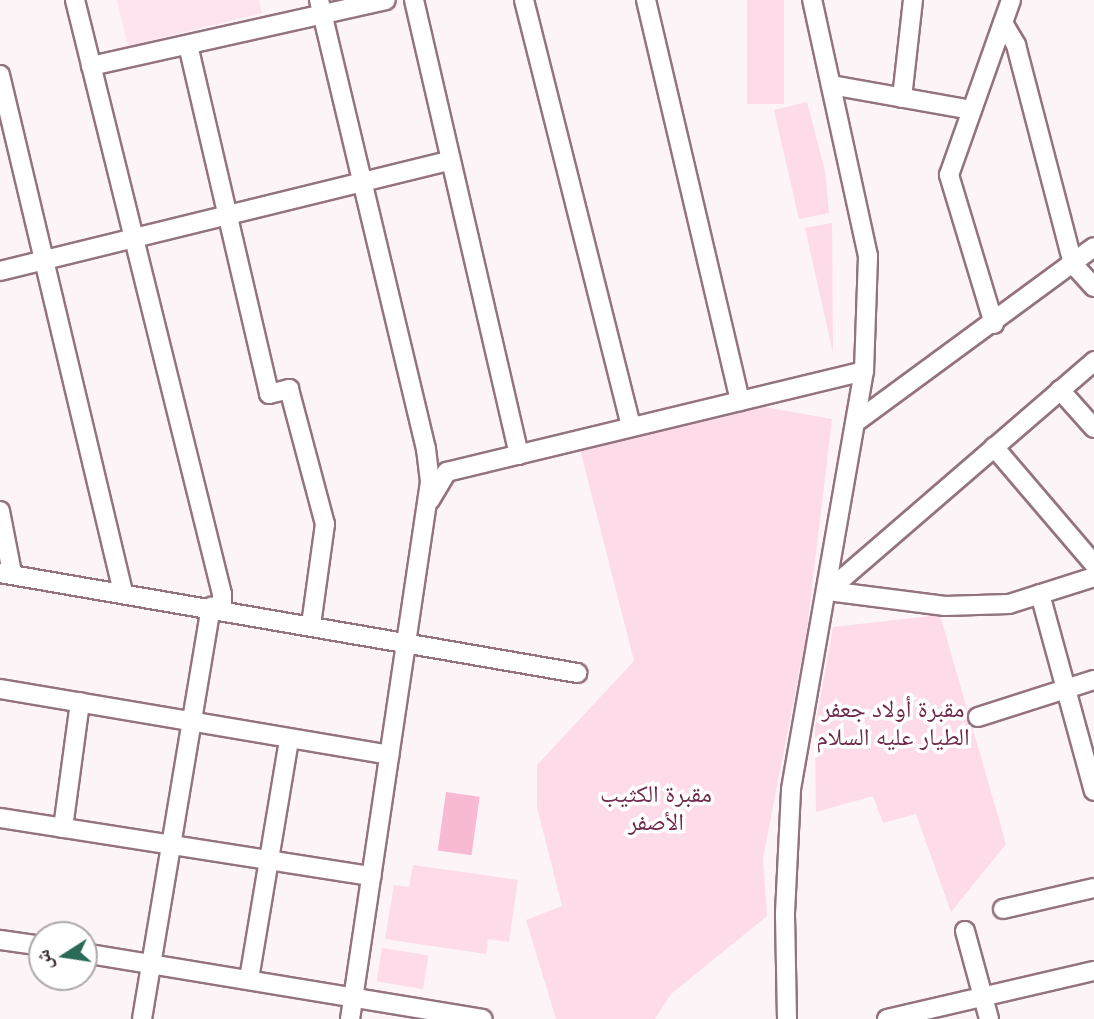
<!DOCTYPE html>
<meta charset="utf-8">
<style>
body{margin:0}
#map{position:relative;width:1094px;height:1019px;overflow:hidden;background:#fcf4f7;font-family:Poppins,"Noto Naskh Arabic",sans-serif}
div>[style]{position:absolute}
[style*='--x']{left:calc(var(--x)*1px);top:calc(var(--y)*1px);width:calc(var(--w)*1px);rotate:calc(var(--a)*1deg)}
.built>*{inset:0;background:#ffe3ee}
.green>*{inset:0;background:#fedbe9;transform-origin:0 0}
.water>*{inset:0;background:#f8b9d3;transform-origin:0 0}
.roads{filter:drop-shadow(2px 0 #947381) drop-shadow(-2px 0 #947381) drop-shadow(0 2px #947381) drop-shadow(0 -2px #947381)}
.street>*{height:18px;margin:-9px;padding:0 9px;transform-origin:9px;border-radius:9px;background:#fff}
span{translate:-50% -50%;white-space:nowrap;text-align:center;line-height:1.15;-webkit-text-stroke:7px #fff;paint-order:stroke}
.park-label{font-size:24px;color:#6e274a}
.north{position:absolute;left:28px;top:921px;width:70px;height:70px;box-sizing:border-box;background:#fff;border:2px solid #aea8ab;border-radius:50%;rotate:258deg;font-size:19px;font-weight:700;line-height:28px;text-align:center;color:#34262c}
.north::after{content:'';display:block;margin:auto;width:24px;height:32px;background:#296a58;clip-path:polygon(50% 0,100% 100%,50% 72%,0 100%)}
</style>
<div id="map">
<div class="built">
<i style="clip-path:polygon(117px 0,259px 0,262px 13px,128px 46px)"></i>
</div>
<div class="green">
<i style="left:747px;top:0;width:37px;height:104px"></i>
<i style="clip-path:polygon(807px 102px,825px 171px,829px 213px,799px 219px,774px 110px)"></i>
<i style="clip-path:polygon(832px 223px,833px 353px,805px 228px)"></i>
<i style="clip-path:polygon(764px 407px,832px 419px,806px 637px,763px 858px,767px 916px,671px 994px,655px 1019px,556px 1019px,526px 920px,562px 906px,537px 807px,537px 765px,634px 661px,580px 449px)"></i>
<i style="clip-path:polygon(940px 615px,1006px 844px,951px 912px,916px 814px,883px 823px,873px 796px,816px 812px,815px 728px,833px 627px)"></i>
<i style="clip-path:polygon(413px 865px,518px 880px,509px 942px,488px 939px,486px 954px,385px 939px,394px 885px,409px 887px)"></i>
<i style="left:382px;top:948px;width:47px;height:34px;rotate:9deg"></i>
</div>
<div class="water">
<i style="left:446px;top:792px;width:34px;height:59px;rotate:8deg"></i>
</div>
<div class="roads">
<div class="street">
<i style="--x:75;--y:0;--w:612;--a:76.1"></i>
<i style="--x:222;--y:594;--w:16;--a:90"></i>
<i style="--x:319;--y:0;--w:462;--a:76.6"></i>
<i style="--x:426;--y:449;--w:33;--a:83"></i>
<i style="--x:430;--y:482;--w:543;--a:98.47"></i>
<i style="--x:414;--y:0;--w:467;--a:77"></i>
<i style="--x:524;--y:0;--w:440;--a:75.9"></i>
<i style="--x:646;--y:0;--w:412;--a:76.8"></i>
<i style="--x:1003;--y:23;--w:26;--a:59"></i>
<i style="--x:1016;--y:45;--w:226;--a:75.4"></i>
<i style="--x:1073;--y:264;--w:31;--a:48"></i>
<i style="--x:188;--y:45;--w:358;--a:76.9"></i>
<i style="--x:269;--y:394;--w:21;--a:-14"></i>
<i style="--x:289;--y:389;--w:140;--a:75.1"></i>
<i style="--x:325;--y:524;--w:102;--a:97.9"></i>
<i style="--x:91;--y:66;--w:302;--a:-12.6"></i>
<i style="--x:0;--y:75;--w:531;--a:76.62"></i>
<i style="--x:831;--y:85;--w:143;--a:10.1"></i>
<i style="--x:902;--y:98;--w:99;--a:-83.6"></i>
<i style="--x:0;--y:271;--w:464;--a:-13.8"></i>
<i style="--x:994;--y:324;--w:156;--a:-106.8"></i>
<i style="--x:949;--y:175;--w:186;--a:-70.5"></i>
<i style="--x:1060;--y:390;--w:51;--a:48.2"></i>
<i style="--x:856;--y:422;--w:295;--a:-36.3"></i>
<i style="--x:994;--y:447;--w:154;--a:49.5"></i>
<i style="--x:430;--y:500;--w:33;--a:-59"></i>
<i style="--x:447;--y:472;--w:429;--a:-13.6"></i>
<i style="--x:0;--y:511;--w:63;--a:79"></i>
<i style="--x:0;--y:573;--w:586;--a:9.83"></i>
<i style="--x:828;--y:591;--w:352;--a:-40.8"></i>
<i style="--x:828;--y:591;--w:118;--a:7.3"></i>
<i style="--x:945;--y:606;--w:64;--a:-1.8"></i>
<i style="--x:1009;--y:604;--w:89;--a:-17.6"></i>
<i style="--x:1040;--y:594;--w:204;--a:74.7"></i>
<i style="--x:0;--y:689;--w:395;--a:9.6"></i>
<i style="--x:978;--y:717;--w:122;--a:-17.7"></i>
<i style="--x:0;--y:818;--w:376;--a:8.9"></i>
<i style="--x:63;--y:828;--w:127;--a:-82.3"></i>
<i style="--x:1003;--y:909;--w:93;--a:-13"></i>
<i style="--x:965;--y:931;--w:91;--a:74.7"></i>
<i style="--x:0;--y:940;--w:42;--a:8.1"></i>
<i style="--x:84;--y:953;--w:404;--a:9.4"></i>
<i style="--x:249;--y:979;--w:243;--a:-80.5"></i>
<i style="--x:142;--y:1019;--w:418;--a:-80.5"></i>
<i style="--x:787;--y:1019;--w:106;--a:-91.1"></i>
<i style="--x:785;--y:913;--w:124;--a:-87.2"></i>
<i style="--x:791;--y:789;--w:424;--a:-80.1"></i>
<i style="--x:864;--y:371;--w:115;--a:-88"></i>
<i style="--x:868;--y:256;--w:262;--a:-102.3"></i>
<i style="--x:887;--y:1019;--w:212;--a:-13.1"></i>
</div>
</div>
<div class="park-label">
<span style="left:893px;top:723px">مقبرة أولاد جعفر<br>الطيار عليه السلام</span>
<span style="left:656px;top:808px">مقبرة الكثيب<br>الأصفر</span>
</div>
<div class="north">ش</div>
</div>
